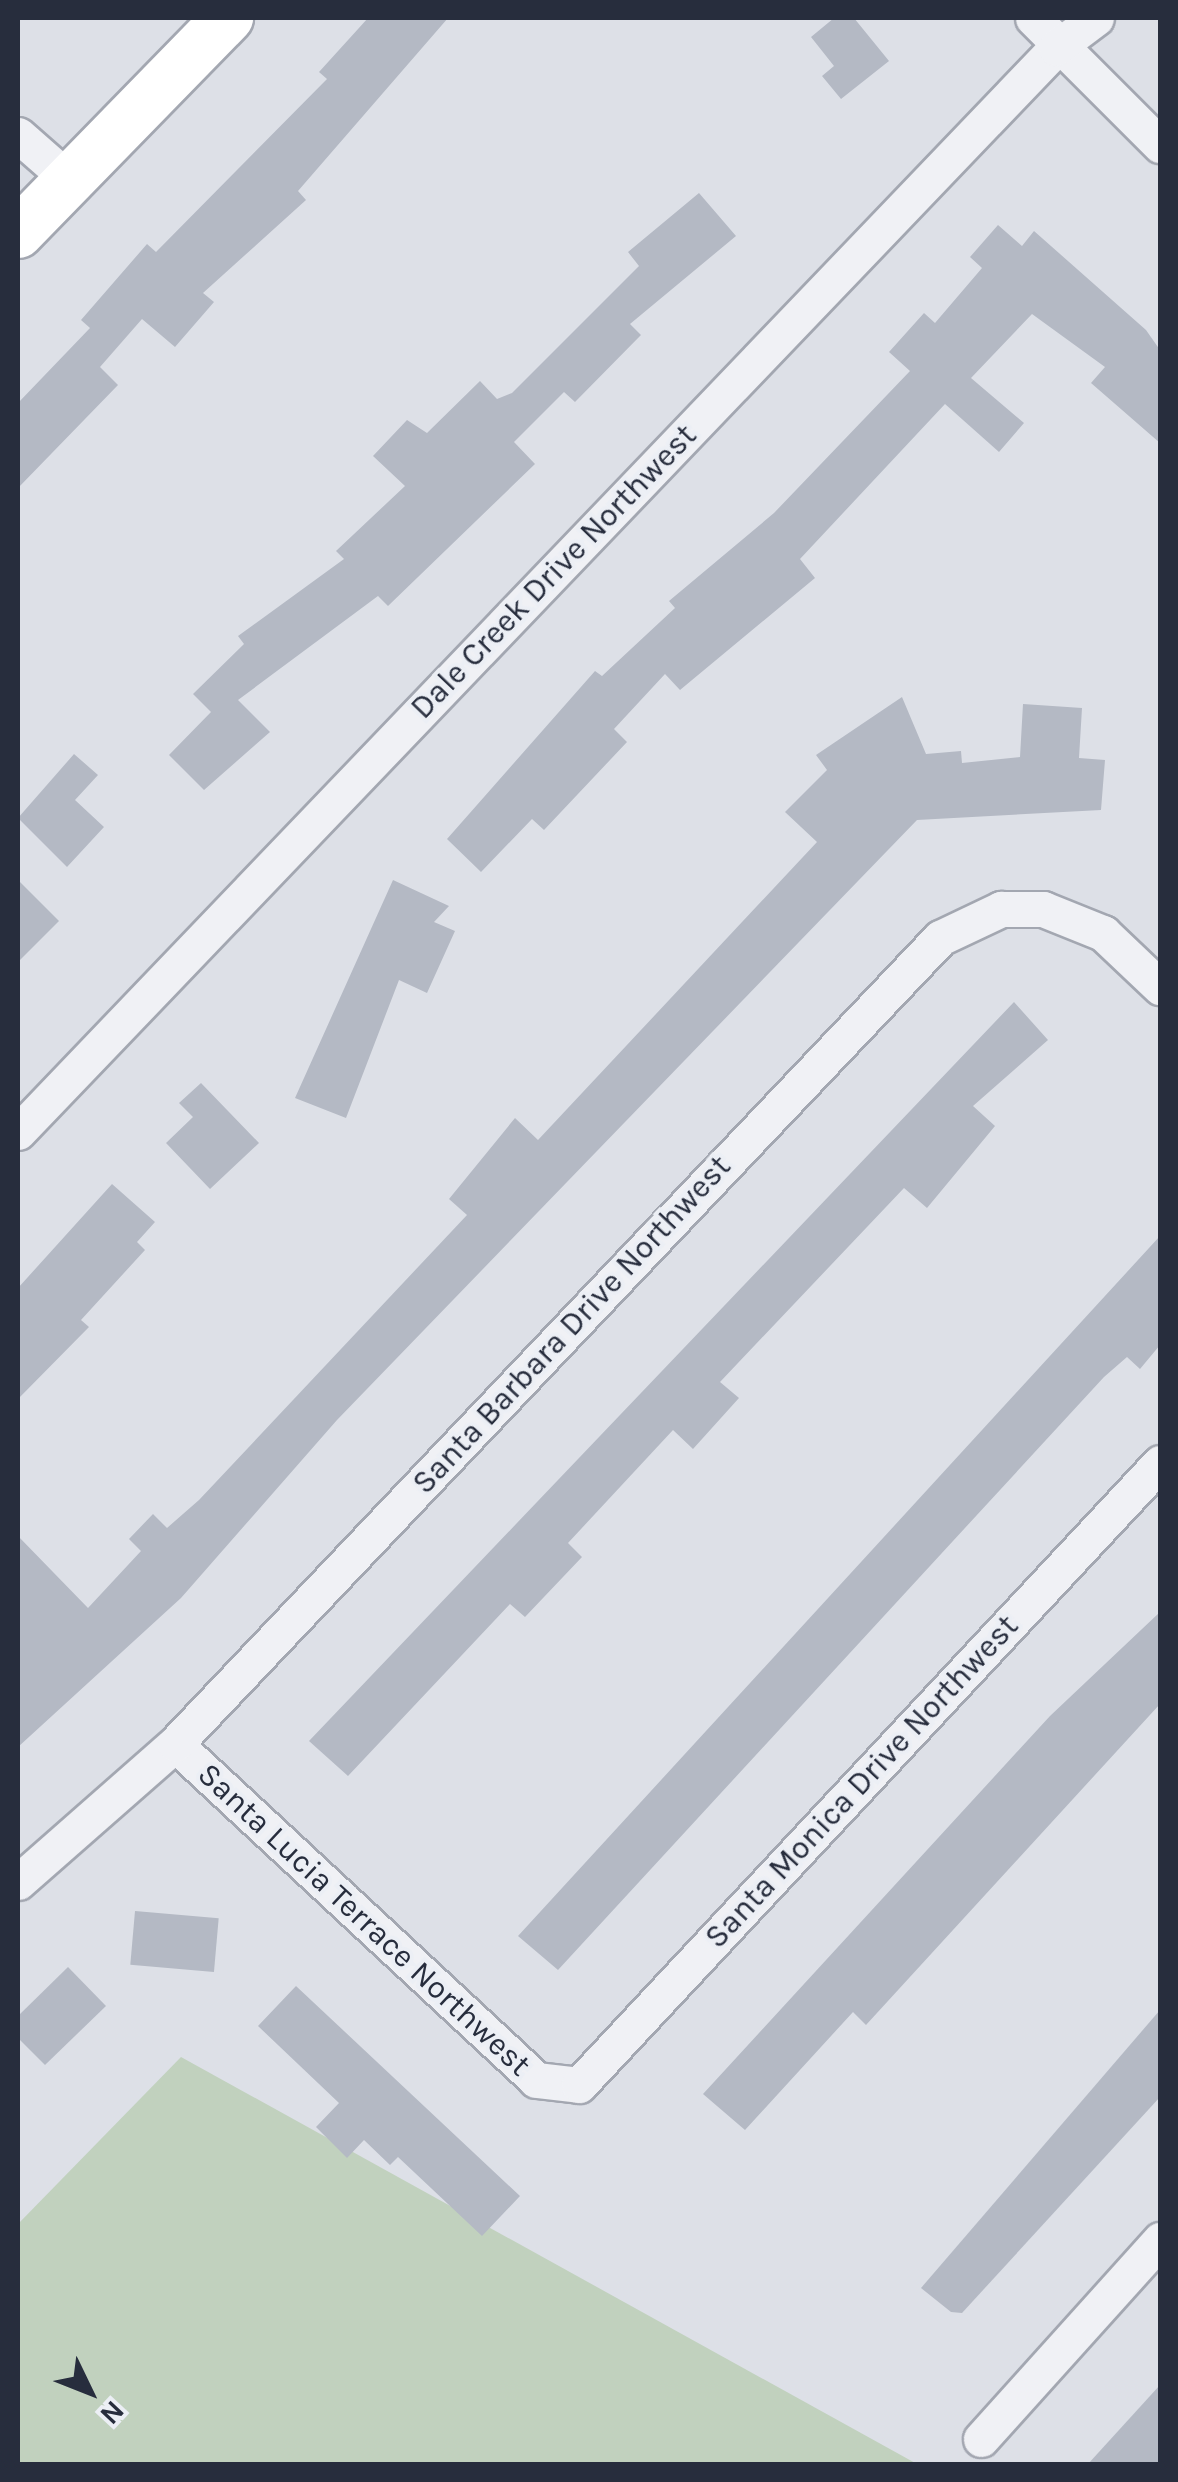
<!DOCTYPE html>
<style>
body{margin:0}
#map{position:relative;width:1178px;height:2482px;overflow:hidden;background:#dde0e7;font-family:Karla,sans-serif}
div>[style]{position:absolute}
[style*='--x']{left:calc(var(--x)*1px);top:calc(var(--y)*1px);width:calc(var(--w)*1px);rotate:calc(var(--a)*1deg)}
.green>*{inset:0;background:#c1d1be}
.building>*{inset:0;background:#b4b9c4;transform-origin:0 0}
.roads{filter:drop-shadow(2px 0 #a3a7b1) drop-shadow(-2px 0 #a3a7b1) drop-shadow(0 2px #a3a7b1) drop-shadow(0 -2px #a3a7b1)}
.street>*{height:35px;margin:-17.5px;padding:0 17.5px;transform-origin:17.5px;border-radius:17.5px;background:#f0f1f5}
.secondary>*{height:50px;margin:-25px;padding:0 25px;transform-origin:25px;border-radius:25px;background:#fff}
span{translate:-50% -50%;white-space:nowrap;text-align:center;line-height:1.15;-webkit-text-stroke:8px #eceff5;paint-order:stroke}
.street-label{font-size:32px;color:#272d3d}
.frame{position:absolute;inset:0;border:20px solid #272d3d;pointer-events:none}
.north{position:absolute;left:40px;top:2342px;width:100px;height:100px;-webkit-text-stroke:8px #eceff5;paint-order:stroke;rotate:133deg;font-size:28px;font-weight:700;line-height:40px;text-align:center;color:#272d3d}
.north::after{content:'';display:block;margin:auto;width:35px;height:45px;background:#272d3d;clip-path:polygon(50% 0,100% 100%,50% 72%,0 100%)}
</style>
<div id="map">
<div class="green">
<i style="clip-path:polygon(181px 2057px,917px 2464px,18px 2464px,18px 2224px)"></i>
</div>
<div class="building">
<i style="clip-path:polygon(368px 18px,448px 18px,298px 191px,306px 200px,203px 293px,214px 302px,175px 347px,142px 319px,100px 367px,118px 385px,18px 488px,18px 403px,90px 328px,81px 320px,147px 244px,156px 252px,327px 79px,319px 72px)"></i>
<i style="clip-path:polygon(834px 18px,854px 18px,889px 61px,841px 99px,822px 76px,834px 66px,811px 37px)"></i>
<i style="clip-path:polygon(699px 193px,736px 236px,630px 324px,641px 335px,575px 402px,564px 392px,514px 442px,535px 464px,388px 606px,378px 596px,238px 700px,270px 732px,204px 790px,169px 755px,211px 712px,193px 694px,244px 644px,238px 636px,344px 559px,336px 551px,405px 486px,373px 456px,407px 420px,427px 433px,480px 381px,497px 399px,512px 393px,639px 266px,628px 252px)"></i>
<i style="clip-path:polygon(998px 225px,1022px 246px,1034px 231px,1146px 330px,1160px 350px,1160px 443px,1091px 383px,1105px 367px,1032px 314px,971px 378px,1024px 423px,999px 452px,945px 404px,800px 559px,815px 578px,680px 690px,665px 674px,614px 729px,627px 742px,544px 830px,532px 819px,481px 872px,447px 839px,595px 671px,602px 676px,675px 608px,669px 601px,774px 513px,910px 371px,889px 352px,924px 313px,935px 323px,982px 268px,970px 257px)"></i>
<i style="clip-path:polygon(902px 697px,926px 754px,961px 751px,962px 763px,1020px 757px,1023px 704px,1082px 708px,1079px 758px,1105px 760px,1101px 810px,917px 820px,337px 1420px,181px 1598px,18px 1747px,18px 1536px,88px 1608px,141px 1551px,129px 1539px,153px 1514px,167px 1528px,199px 1500px,467px 1215px,449px 1199px,515px 1118px,538px 1140px,817px 842px,785px 812px,827px 770px,816px 755px)"></i>
<i style="clip-path:polygon(74px 754px,98px 775px,75px 800px,104px 827px,67px 867px,18px 818px)"></i>
<i style="clip-path:polygon(18px 880px,59px 921px,18px 962px)"></i>
<i style="clip-path:polygon(393px 880px,449px 906px,434px 922px,455px 931px,427px 993px,399px 980px,346px 1118px,295px 1098px)"></i>
<i style="clip-path:polygon(1014px 1002px,1048px 1040px,973px 1106px,995px 1126px,927px 1208px,904px 1188px,720px 1382px,739px 1398px,693px 1449px,673px 1430px,568px 1543px,582px 1557px,525px 1617px,510px 1604px,348px 1776px,309px 1741px)"></i>
<i style="clip-path:polygon(201px 1083px,259px 1143px,210px 1189px,166px 1143px,193px 1117px,179px 1103px)"></i>
<i style="clip-path:polygon(112px 1184px,155px 1222px,137px 1242px,145px 1250px,81px 1320px,89px 1327px,18px 1399px,18px 1288px)"></i>
<i style="clip-path:polygon(1160px 1236px,1160px 1345px,1140px 1369px,1127px 1357px,1104px 1377px,558px 1970px,518px 1936px)"></i>
<i style="clip-path:polygon(1160px 1612px,1160px 1704px,866px 2025px,853px 2012px,745px 2130px,703px 2094px,1050px 1716px)"></i>
<i style="left:135px;top:1911px;width:84px;height:54px;rotate:5deg"></i>
<i style="clip-path:polygon(68px 1967px,106px 2006px,45px 2065px,18px 2038px,18px 2016px)"></i>
<i style="clip-path:polygon(296px 1986px,520px 2196px,482px 2236px,398px 2157px,390px 2165px,364px 2140px,347px 2158px,316px 2127px,339px 2103px,258px 2026px)"></i>
<i style="clip-path:polygon(1160px 2010px,1160px 2097px,962px 2313px,951px 2312px,921px 2288px)"></i>
<i style="clip-path:polygon(1160px 2385px,1160px 2464px,1088px 2464px)"></i>
</div>
<div class="roads">
<div class="street">
<i style="--x:1033;--y:18;--w:180;--a:45"></i>
<i style="--x:18;--y:135;--w:67;--a:41.3"></i>
<i style="--x:18;--y:1132;--w:1501;--a:-46.24"></i>
<i style="--x:1056;--y:48;--w:50;--a:-36.9"></i>
<i style="--x:175;--y:1744;--w:493;--a:42.9"></i>
<i style="--x:536;--y:2080;--w:43;--a:6.6"></i>
<i style="--x:579;--y:2085;--w:851;--a:-46.95"></i>
<i style="--x:18;--y:1882;--w:209;--a:-41.3"></i>
<i style="--x:175;--y:1744;--w:1111;--a:-46.49"></i>
<i style="--x:940;--y:938;--w:68;--a:-25.4"></i>
<i style="--x:1001;--y:909;--w:42;--a:0"></i>
<i style="--x:1043;--y:909;--w:65;--a:21.8"></i>
<i style="--x:1103;--y:933;--w:79;--a:43.5"></i>
<i style="--x:981;--y:2439;--w:268;--a:-48"></i>
</div>
<div class="secondary">
<i style="--x:18;--y:233;--w:301;--a:-45.7"></i>
</div>
</div>
<div class="street-label">
<span style="left:554px;top:572px;rotate:-46deg">Dale Creek Drive Northwest</span>
<span style="left:572px;top:1325px;rotate:-47deg">Santa Barbara Drive Northwest</span>
<span style="left:862px;top:1782px;rotate:-47deg">Santa Monica Drive Northwest</span>
<span style="left:364px;top:1920px;rotate:43deg">Santa Lucia Terrace Northwest</span>
</div>
<div class="frame"></div>
<div class="north">N</div>
</div>
